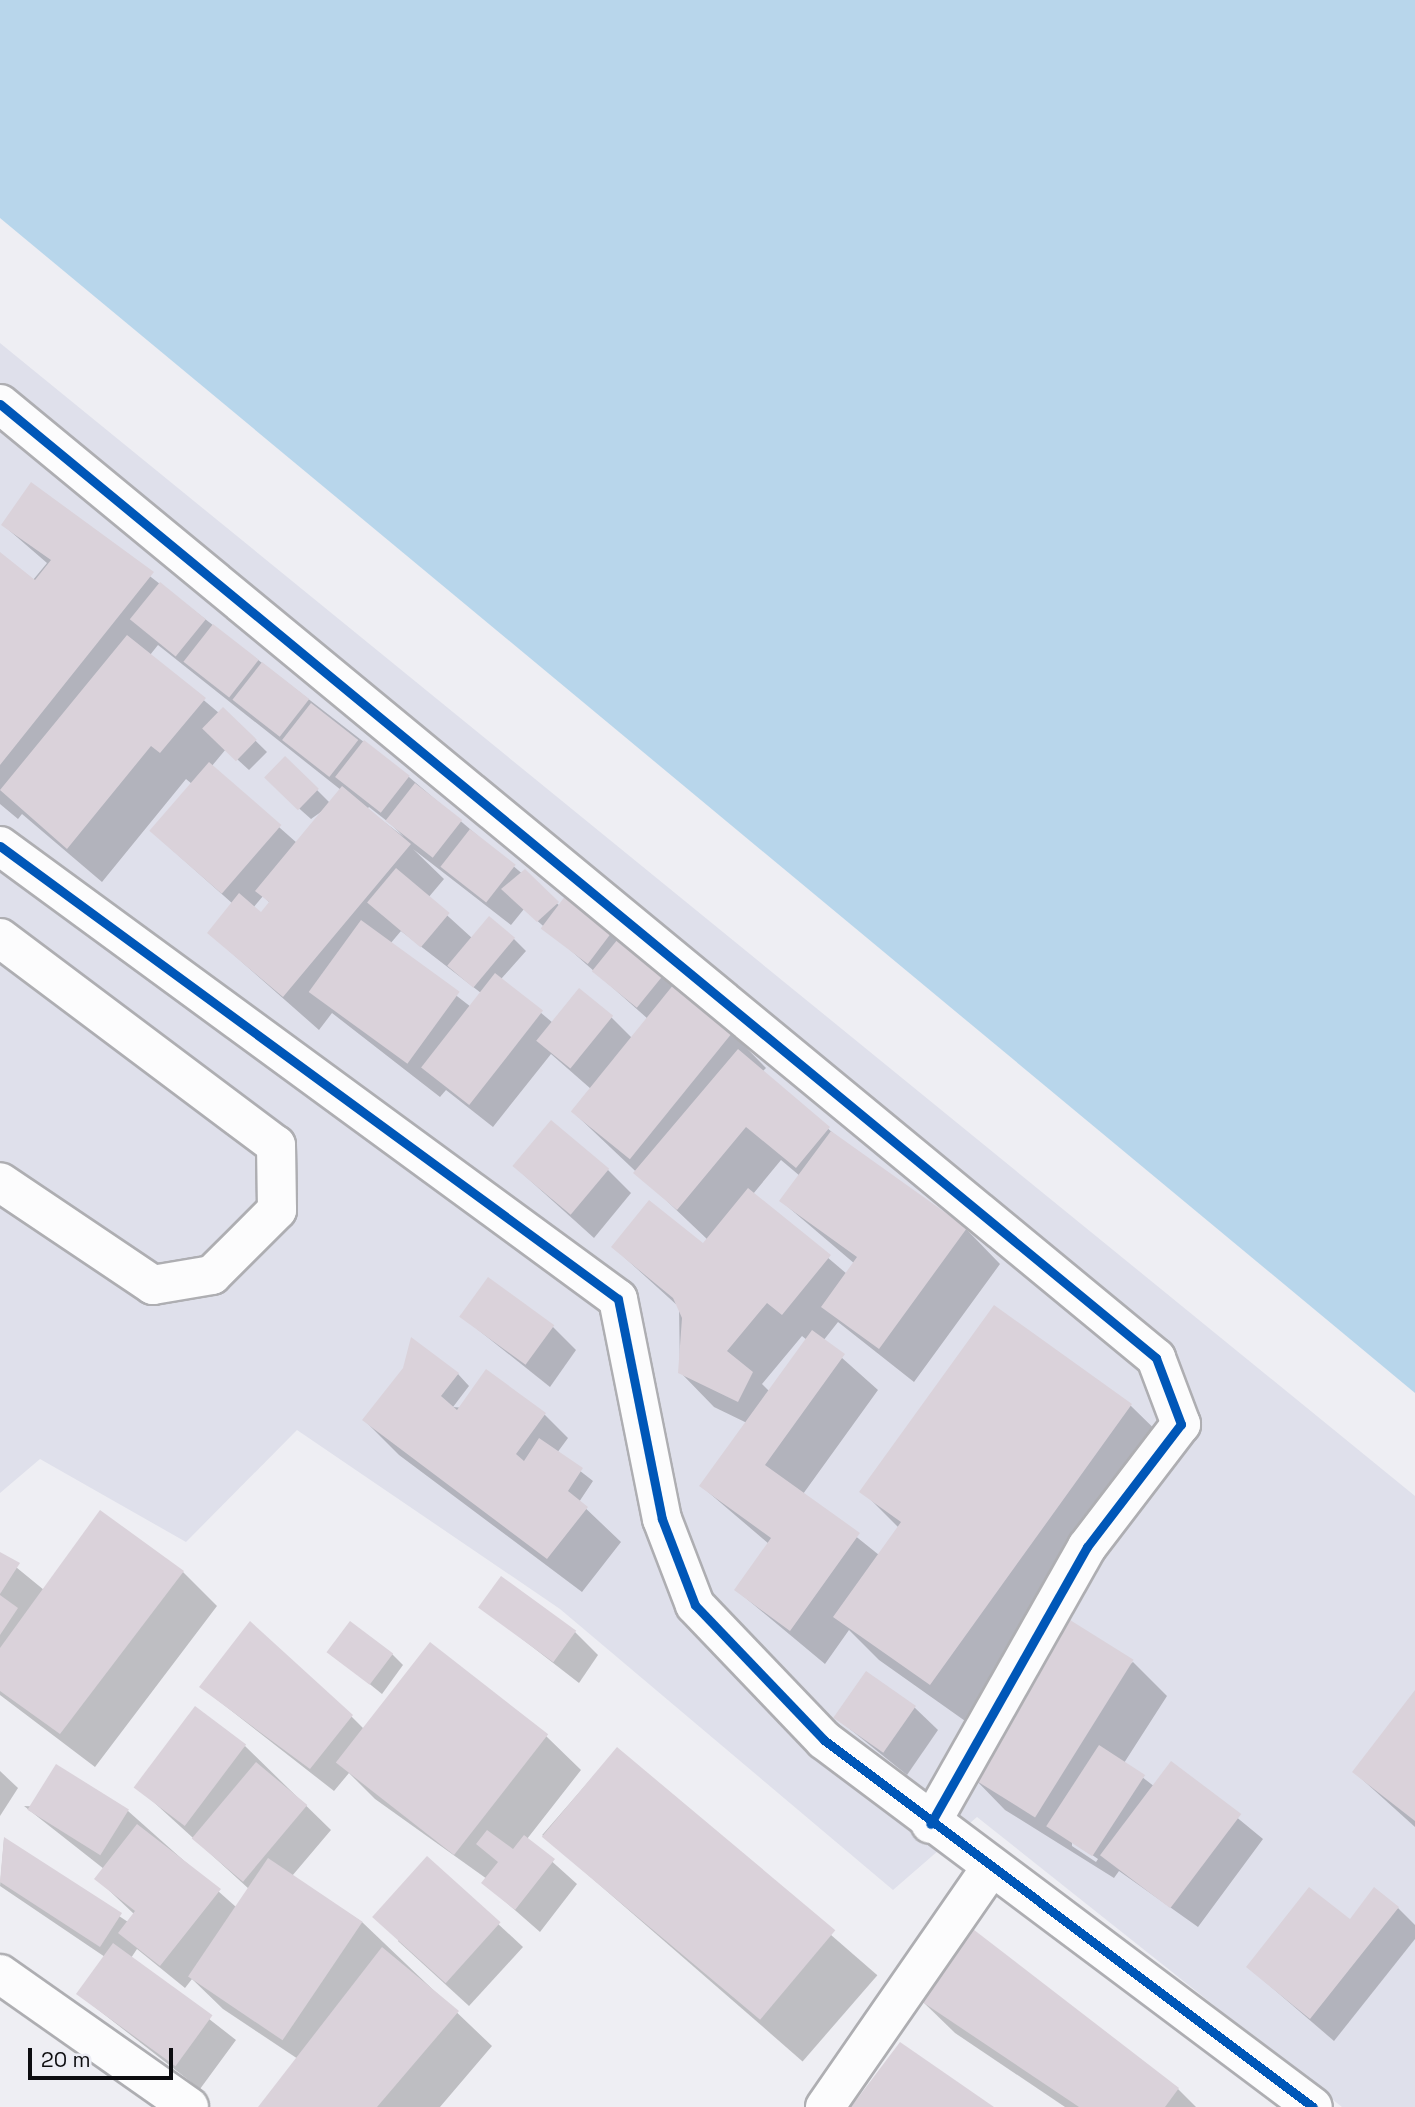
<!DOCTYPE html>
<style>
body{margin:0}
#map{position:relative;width:1415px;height:2107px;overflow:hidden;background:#eeeef3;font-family:"Space Grotesk",sans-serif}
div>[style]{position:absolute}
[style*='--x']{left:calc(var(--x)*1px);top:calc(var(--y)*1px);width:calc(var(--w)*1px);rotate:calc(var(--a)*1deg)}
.built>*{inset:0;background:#dfe0eb}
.water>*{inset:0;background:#b8d6eb}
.shadow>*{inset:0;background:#0003;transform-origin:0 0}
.building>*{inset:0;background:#dad2da;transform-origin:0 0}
.roads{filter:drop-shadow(2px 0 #aeaeb2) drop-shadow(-2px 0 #aeaeb2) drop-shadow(0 2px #aeaeb2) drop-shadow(0 -2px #aeaeb2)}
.minor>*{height:38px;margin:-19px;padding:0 19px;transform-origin:19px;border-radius:19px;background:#fcfcfd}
.cycleway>*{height:9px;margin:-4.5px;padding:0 4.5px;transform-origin:4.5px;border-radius:4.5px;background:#0057b8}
span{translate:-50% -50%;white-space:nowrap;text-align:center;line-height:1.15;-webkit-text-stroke:5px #ecedf5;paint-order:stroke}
.scale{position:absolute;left:28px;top:2048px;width:145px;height:32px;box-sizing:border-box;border:4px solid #0d0d10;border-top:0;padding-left:9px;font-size:21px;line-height:24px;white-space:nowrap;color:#0d0d10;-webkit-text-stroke:5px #ecedf5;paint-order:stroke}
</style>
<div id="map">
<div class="built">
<i style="clip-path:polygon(0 343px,1415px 1496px,1415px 2107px,1342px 2107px,977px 1817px,893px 1890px,560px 1609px,297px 1430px,186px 1542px,40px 1459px,0 1493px)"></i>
</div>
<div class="water">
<i style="clip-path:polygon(0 0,1415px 0,1415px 1393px,0 218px)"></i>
</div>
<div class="shadow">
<i style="clip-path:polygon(evenodd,31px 484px,409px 777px,560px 906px,569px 894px,732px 1033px,766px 1068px,762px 1072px,840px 1139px,966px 1229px,1000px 1264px,914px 1382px,838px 1322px,823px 1341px,878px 1390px,803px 1494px,879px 1555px,899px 1528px,862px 1491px,995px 1308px,1131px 1406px,1175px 1449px,975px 1728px,879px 1660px,849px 1630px,825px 1664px,736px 1590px,769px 1544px,701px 1486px,747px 1423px,714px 1407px,680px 1372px,679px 1307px,613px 1247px,703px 1246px,708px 1240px,572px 1111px,591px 1089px,551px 1054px,493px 1127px,446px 1090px,440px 1097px,332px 1013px,319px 1030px,209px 933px,233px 904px,151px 831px,192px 784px,186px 779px,102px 882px,22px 814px,18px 819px,0 804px,0 554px,33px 580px,47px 563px,3px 525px,31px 484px,158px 645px,341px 790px,330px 803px,285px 758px,275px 787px,311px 819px,325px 809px,297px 843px,211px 767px,226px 749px,249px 770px,267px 752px,223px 709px,219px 713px,150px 655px,158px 645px,31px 484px,369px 807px,392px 825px,404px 837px,367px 809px,369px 807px,31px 484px,413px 849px,511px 925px,524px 909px,648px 1019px,632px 1038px,611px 1017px,553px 1023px,501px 979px,526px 951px,514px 939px,472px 938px,428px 898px,444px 879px,413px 849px,31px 484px,263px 896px,270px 903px,262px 915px,253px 908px,263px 896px,31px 484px,401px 931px,481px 993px,471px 1007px,390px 944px,401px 931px,31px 484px,781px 1160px,800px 1176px,781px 1201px,855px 1264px,847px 1274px,753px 1194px,781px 1160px,31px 484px,802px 1336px,807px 1340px,770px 1392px,762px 1384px,802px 1336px)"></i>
<i style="clip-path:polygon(514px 1166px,608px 1170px,631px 1193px,594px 1238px)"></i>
<i style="clip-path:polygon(462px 1317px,553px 1327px,576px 1350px,550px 1387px)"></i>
<i style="clip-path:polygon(458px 1374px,469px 1386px,453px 1407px,545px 1415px,568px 1438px,557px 1453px,593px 1481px,579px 1502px,621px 1542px,582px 1592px,399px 1455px,364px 1420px)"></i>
<i style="clip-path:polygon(0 1554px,44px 1590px,183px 1572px,217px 1606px,95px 1767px,0 1695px)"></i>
<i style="clip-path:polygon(481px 1607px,575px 1632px,598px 1655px,579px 1683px)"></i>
<i style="clip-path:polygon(330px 1652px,392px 1654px,403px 1665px,382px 1694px)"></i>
<i style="clip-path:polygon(evenodd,1133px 1662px,1167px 1696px,1124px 1763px,1155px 1787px,1172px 1764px,1263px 1839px,1198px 1927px,1119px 1871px,1114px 1878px,1005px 1810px,971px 1775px,1133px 1662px,1072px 1841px,1098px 1859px,1096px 1862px,1072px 1846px,1072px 1841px)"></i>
<i style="clip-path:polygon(201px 1687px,351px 1716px,366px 1731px,546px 1736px,581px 1770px,527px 1839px,577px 1884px,540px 1932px,484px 1883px,487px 1879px,375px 1799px,349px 1773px,334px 1791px)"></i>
<i style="clip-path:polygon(1415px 1693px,1415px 1827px,1354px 1772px)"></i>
<i style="clip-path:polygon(914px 1707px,938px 1730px,907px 1775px,835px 1717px)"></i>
<i style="clip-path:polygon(245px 1746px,331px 1830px,292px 1876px,362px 1922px,492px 2046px,440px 2107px,261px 2107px,298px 2059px,223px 2009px,192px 1979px,185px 1988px,137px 1949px,131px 1958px,236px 2040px,200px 2089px,78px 1994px,105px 1957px,0 1886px,4px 1839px,128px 1922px,134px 1914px,97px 1879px,104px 1869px,24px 1806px,128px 1811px,236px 1907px,249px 1889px,136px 1786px)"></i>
<i style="left:617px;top:1749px;width:345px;height:114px;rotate:41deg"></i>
<i style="clip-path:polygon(0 1771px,18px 1788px,0 1816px)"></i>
<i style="clip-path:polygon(428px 1859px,523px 1947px,469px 2006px,398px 1941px)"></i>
<i style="clip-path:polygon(1398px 1908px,1415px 1925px,1415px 1939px,1334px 2041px,1248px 1967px)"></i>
<i style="clip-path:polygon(970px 1929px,1178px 2089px,1196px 2107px,1065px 2107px,955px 2033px,920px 1999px)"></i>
</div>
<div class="building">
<i style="clip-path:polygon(31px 482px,154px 572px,0 765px,0 552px,35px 580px,51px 560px,1px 525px)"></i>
<i style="left:160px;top:582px;width:59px;height:48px;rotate:39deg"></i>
<i style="left:213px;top:624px;width:58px;height:48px;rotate:38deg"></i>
<i style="clip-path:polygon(127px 635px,206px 698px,160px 753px,151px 746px,67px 849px,0 790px)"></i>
<i style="left:262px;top:662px;width:60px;height:48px;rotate:38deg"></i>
<i style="left:311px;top:703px;width:60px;height:47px;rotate:38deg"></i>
<i style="left:223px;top:707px;width:47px;height:30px;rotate:44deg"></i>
<i style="left:364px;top:740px;width:58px;height:47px;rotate:38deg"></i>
<i style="left:285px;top:756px;width:47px;height:30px;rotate:44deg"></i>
<i style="left:209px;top:762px;width:96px;height:91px;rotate:41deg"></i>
<i style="left:415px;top:783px;width:60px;height:48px;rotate:38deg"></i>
<i style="clip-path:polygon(342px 786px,411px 844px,283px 997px,207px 933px,239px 893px,261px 912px,269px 902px,255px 891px)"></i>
<i style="left:470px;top:829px;width:58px;height:48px;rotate:38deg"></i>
<i style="left:396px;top:868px;width:70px;height:45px;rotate:40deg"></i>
<i style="clip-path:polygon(525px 869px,559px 902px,537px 922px,501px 889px)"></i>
<i style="left:569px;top:891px;width:59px;height:47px;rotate:37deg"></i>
<i style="left:489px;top:916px;width:34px;height:65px;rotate:40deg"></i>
<i style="left:361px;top:920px;width:122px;height:89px;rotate:36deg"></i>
<i style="left:622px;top:934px;width:58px;height:48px;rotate:39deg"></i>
<i style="left:495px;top:973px;width:61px;height:120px;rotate:38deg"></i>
<i style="left:674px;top:984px;width:76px;height:164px;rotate:39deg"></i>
<i style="left:579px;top:988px;width:44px;height:68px;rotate:39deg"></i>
<i style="clip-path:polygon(738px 1049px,830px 1127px,796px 1168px,746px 1127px,677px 1210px,633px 1173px)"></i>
<i style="left:551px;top:1120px;width:76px;height:60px;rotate:40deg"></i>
<i style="clip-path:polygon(831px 1131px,967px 1228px,879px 1349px,821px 1307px,857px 1257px,779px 1201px)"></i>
<i style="clip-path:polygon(748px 1188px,831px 1255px,782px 1315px,767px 1303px,727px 1351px,753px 1372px,738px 1402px,678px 1373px,682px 1318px,673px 1298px,611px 1247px,649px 1200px,703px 1243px)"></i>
<i style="left:488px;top:1277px;width:82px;height:49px;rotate:36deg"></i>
<i style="clip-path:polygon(994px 1305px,1132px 1404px,930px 1685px,833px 1617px,901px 1522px,859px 1492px)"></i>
<i style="clip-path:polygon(812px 1330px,845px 1354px,765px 1465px,860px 1533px,790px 1631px,734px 1590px,771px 1538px,699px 1486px)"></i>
<i style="clip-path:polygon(411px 1337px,459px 1373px,441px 1396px,457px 1410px,486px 1369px,546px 1413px,516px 1454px,524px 1461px,539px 1438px,583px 1468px,568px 1491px,588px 1507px,547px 1559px,362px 1420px,403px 1368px)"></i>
<i style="clip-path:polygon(100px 1510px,184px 1571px,60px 1734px,0 1691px,0 1648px)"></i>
<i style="clip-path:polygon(0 1552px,20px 1563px,0 1594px)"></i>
<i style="left:501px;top:1576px;width:93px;height:39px;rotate:36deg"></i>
<i style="clip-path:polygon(0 1595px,18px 1608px,0 1635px)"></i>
<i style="left:1070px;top:1620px;width:75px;height:186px;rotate:32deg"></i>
<i style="clip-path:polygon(250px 1621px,353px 1715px,310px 1769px,199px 1687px)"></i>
<i style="left:350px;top:1621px;width:54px;height:39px;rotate:37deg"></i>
<i style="left:430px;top:1642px;width:150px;height:153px;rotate:38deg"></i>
<i style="left:866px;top:1671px;width:61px;height:57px;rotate:35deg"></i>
<i style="clip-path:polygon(1415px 1690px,1415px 1821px,1352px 1772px)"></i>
<i style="left:195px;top:1706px;width:64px;height:102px;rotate:37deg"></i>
<i style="left:1099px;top:1745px;width:55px;height:97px;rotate:33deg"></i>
<i style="left:617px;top:1747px;width:285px;height:117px;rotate:40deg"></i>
<i style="left:1171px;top:1761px;width:88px;height:118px;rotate:37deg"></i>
<i style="left:256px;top:1762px;width:67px;height:100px;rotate:40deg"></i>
<i style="left:56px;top:1764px;width:86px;height:54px;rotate:32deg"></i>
<i style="clip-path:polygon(137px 1824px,221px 1889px,160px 1966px,118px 1933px,135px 1911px,94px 1879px)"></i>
<i style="clip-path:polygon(487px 1830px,513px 1849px,524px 1835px,555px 1859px,515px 1910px,481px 1883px,498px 1862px,476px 1844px)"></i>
<i style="clip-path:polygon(4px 1837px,122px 1913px,100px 1947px,0 1882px)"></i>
<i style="left:427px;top:1856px;width:99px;height:82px;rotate:42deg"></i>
<i style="left:268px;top:1858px;width:114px;height:143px;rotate:34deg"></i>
<i style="clip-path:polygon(1309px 1887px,1350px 1919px,1374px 1887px,1399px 1907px,1310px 2019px,1246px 1967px)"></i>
<i style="clip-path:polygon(969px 1926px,1179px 2088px,1165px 2107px,1079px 2107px,918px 1999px)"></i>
<i style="left:113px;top:1943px;width:123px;height:63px;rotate:36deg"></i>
<i style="clip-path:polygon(382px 1947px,459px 2011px,377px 2107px,258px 2107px)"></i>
<i style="clip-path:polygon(900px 2042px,994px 2107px,851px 2107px)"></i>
</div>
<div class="roads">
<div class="minor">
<i style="--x:0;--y:404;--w:1499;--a:39.53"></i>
<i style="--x:1156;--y:1358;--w:71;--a:69.3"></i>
<i style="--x:1181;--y:1424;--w:155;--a:127.4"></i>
<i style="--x:1087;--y:1547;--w:318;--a:119.5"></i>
<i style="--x:0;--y:846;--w:766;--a:36.24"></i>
<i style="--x:618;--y:1299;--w:224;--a:78.7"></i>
<i style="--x:662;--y:1519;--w:92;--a:69"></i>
<i style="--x:695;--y:1605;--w:187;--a:46.3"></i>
<i style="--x:824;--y:1740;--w:611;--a:36.89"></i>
<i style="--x:0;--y:938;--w:345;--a:36.9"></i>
<i style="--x:276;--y:1145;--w:65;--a:89.1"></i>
<i style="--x:277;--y:1210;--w:92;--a:135"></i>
<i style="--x:212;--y:1275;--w:60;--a:170.4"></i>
<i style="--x:153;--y:1285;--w:184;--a:-146.1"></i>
<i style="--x:0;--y:1974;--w:231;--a:35.1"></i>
<i style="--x:825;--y:2107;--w:290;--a:-55.3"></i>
</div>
</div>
<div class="cycleway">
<i style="--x:0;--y:404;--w:1499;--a:39.53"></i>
<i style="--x:1156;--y:1358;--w:71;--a:69.3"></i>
<i style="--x:1181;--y:1424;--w:155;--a:127.4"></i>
<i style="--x:1087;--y:1547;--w:318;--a:119.5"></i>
<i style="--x:0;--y:846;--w:766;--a:36.24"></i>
<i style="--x:618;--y:1299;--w:224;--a:78.7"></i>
<i style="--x:662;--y:1519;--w:92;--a:69"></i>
<i style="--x:695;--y:1605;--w:187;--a:46.3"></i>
<i style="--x:824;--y:1740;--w:611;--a:36.89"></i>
</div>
<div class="scale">20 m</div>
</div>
